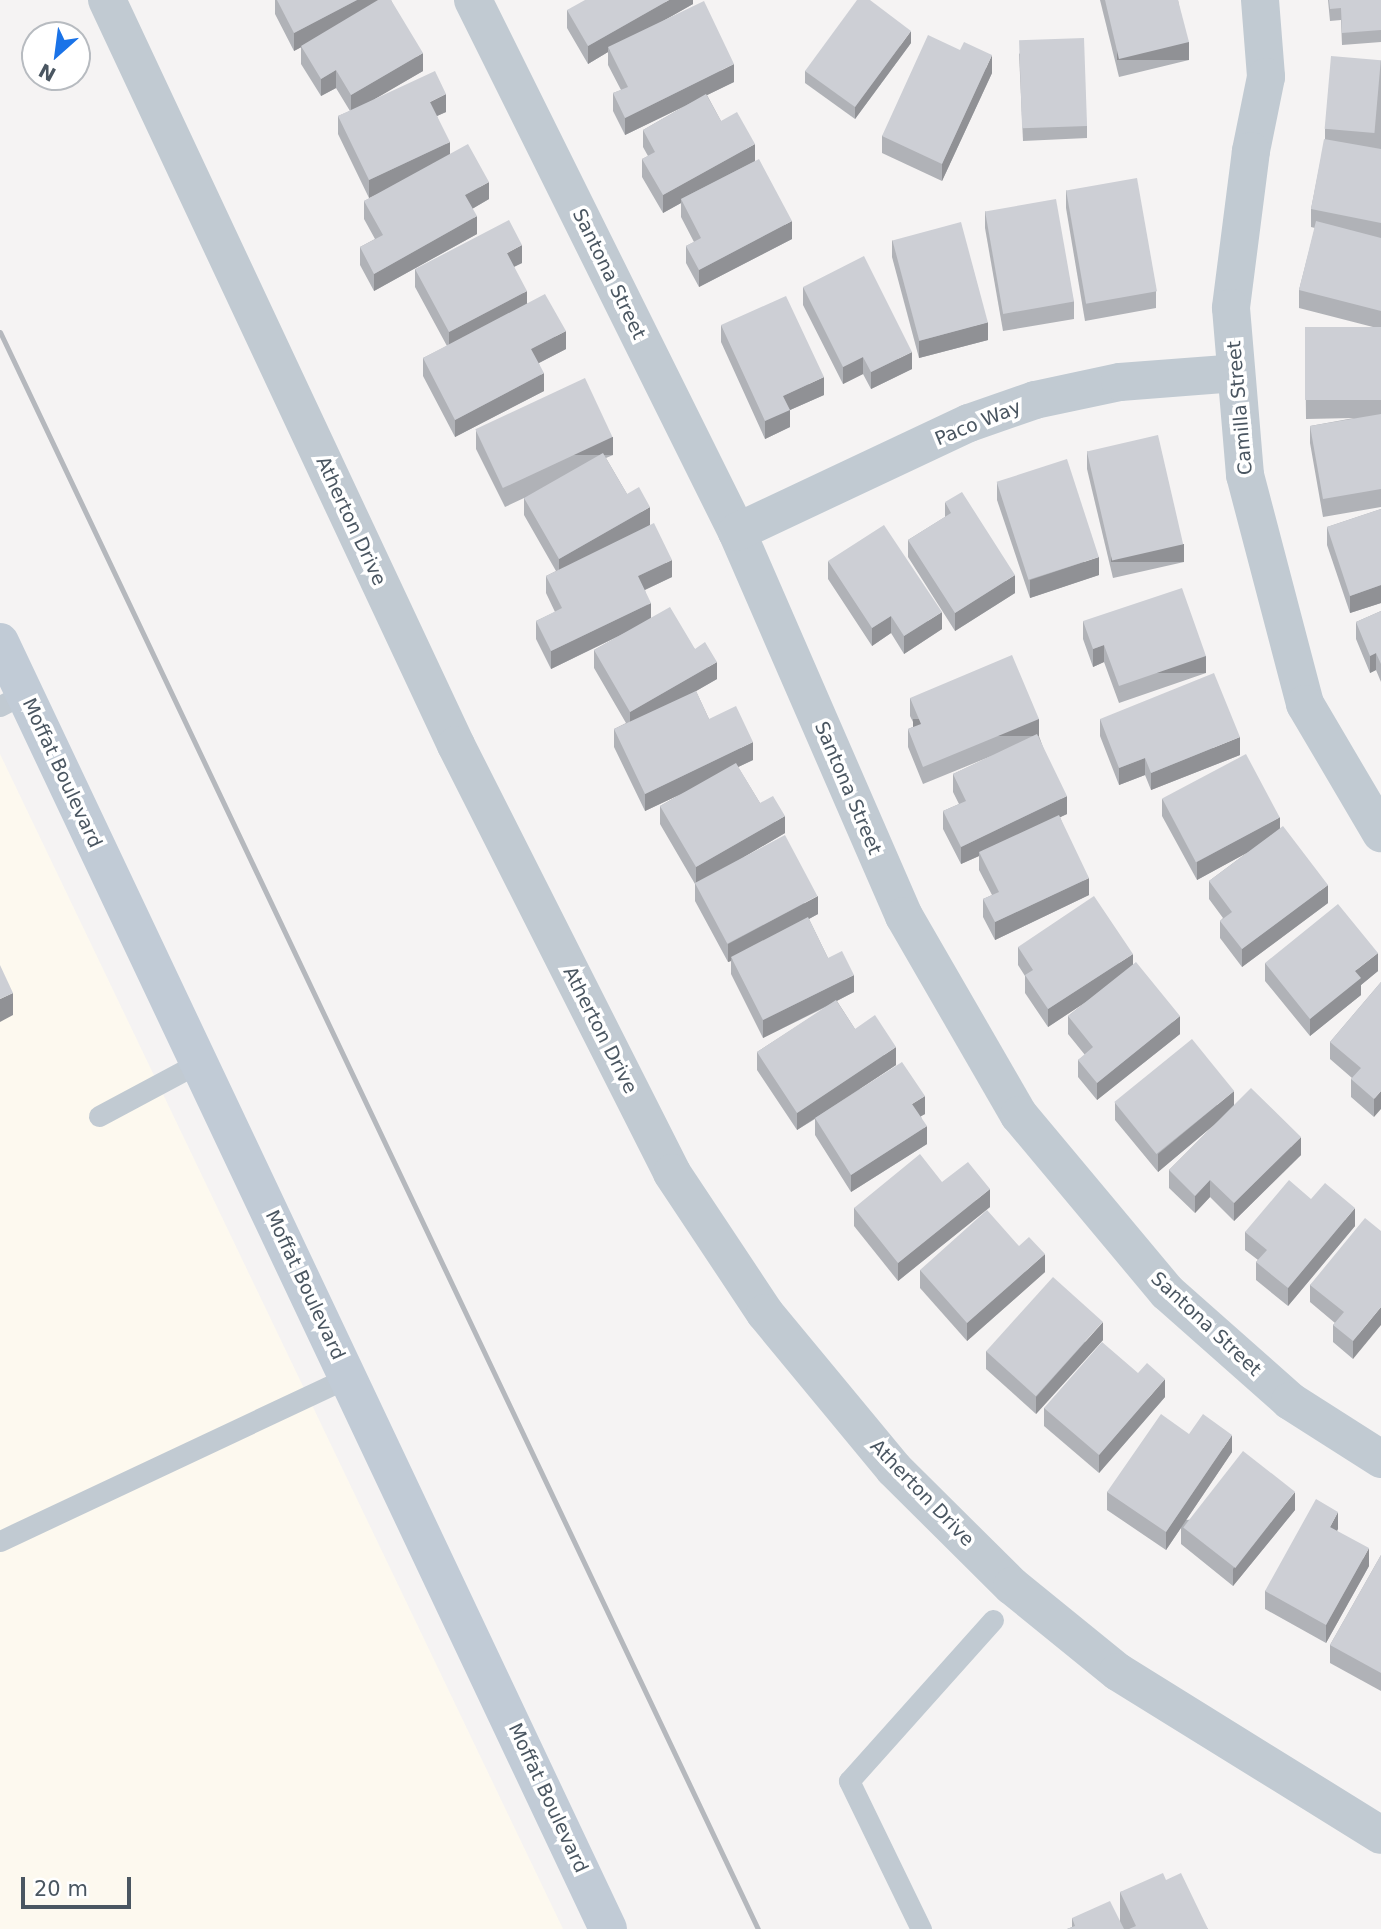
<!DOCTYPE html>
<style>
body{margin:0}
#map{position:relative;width:1381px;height:1929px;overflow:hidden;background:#f5f3f3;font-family:"DejaVu Sans",sans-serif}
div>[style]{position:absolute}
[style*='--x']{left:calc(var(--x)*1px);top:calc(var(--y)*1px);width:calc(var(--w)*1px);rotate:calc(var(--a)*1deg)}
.commercial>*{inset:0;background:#fdf9ef}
.service>*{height:21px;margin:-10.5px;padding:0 10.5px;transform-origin:10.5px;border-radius:10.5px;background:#c1cad2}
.minor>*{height:38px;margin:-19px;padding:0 19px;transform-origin:19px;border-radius:19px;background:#c1cad2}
.tertiary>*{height:38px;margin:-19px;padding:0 19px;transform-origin:19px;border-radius:19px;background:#c1cad2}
.secondary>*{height:38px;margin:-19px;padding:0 19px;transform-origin:19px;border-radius:19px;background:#c1cbd6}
.rail>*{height:5px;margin:-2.5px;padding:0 2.5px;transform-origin:2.5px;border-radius:2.5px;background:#b5b8bd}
.wall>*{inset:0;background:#b0b2b7}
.shaded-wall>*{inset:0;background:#909195;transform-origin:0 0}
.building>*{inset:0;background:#cdcfd5;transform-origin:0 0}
span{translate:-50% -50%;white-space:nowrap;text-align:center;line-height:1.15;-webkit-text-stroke:7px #fff;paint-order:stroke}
.street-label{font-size:19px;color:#4a5661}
.north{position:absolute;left:21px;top:21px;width:70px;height:70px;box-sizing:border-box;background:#fff;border:2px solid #b7bbc0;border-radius:50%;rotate:208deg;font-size:19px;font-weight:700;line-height:28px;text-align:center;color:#4a5661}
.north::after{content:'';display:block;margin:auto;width:24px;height:32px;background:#1a73e8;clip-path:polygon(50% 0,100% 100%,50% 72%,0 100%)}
.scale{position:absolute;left:21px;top:1877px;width:110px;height:32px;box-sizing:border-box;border:4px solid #4a5661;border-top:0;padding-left:9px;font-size:21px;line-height:24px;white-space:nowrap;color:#4a5661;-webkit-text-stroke:5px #fff;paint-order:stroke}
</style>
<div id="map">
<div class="commercial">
<i style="clip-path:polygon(0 754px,563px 1929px,0 1929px)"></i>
</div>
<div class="service">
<i style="--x:0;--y:706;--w:27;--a:-27"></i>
<i style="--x:99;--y:1116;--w:115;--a:-28.1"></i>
<i style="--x:0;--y:1541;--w:386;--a:-25.2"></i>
<i style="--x:921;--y:1929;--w:165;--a:-115.9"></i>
<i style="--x:849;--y:1781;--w:216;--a:-48.2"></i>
</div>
<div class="minor">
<i style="--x:473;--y:0;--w:594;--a:63.61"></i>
<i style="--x:737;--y:532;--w:419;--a:66.5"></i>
<i style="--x:904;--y:916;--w:230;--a:60"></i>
<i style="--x:1019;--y:1115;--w:231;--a:50.1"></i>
<i style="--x:1167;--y:1292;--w:164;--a:41.5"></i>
<i style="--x:1290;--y:1401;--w:108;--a:32.5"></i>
<i style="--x:1260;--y:0;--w:77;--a:85.5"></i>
<i style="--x:1266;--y:77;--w:76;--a:101.5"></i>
<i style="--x:1251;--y:151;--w:158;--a:97.3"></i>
<i style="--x:1231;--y:308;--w:168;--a:85.2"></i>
<i style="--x:1245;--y:475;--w:237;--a:75.3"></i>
<i style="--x:1305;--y:704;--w:150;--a:59.5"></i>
<i style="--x:737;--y:532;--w:256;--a:-25.2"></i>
<i style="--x:969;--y:423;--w:70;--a:-19.2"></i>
<i style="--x:1035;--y:400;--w:87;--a:-12"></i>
<i style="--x:1120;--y:382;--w:116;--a:-4.4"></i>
</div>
<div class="tertiary">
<i style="--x:107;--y:0;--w:823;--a:64.9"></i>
<i style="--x:456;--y:745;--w:479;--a:63.2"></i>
<i style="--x:672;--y:1173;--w:168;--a:56.4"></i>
<i style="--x:765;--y:1313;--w:202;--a:50.4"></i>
<i style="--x:894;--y:1469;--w:166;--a:44.8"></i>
<i style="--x:1012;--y:1586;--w:136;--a:39.1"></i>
<i style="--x:1118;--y:1672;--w:309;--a:31.8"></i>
</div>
<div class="secondary">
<i style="--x:0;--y:642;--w:1423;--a:64.71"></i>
</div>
<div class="rail">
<i style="--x:0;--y:332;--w:1768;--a:64.61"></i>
</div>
<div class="wall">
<i style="clip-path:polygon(275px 0,391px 0,423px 71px,374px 99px,446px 112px,437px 116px,450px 154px,489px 199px,472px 209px,477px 234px,374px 291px,360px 265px,360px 247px,375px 239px,364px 219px,364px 201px,380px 193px,369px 198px,338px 134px,338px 116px,350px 111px,336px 88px,321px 96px,301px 64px,301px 47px,294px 51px,275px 14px)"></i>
<i style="clip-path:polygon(693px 0,693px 4px,663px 21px,734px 82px,707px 95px,721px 121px,755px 161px,792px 239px,699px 287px,686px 263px,686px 246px,694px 242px,681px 217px,681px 203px,663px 213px,642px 177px,642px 159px,648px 156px,643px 147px,643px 130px,685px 106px,625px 135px,613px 111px,613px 93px,621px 90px,608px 65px,608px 52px,588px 64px,567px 28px,567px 10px)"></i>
<i style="clip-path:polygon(1100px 0,1178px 0,1189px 60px,1119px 77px)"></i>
<i style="clip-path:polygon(1328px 0,1381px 0,1381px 42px,1342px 45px,1341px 20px,1330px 21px)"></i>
<i style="clip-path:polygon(911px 43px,855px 119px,805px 83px,805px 71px)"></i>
<i style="clip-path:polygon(960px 50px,992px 73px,942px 181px,882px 153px,882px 136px)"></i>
<i style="clip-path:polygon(1019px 53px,1087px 126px,1087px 138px,1023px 141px)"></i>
<i style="clip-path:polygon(1381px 60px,1381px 507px,1323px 517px,1310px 443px,1310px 426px,1354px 418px,1306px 419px,1305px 328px,1373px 327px,1299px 308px,1299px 290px,1315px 228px,1311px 227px,1311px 209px,1325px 139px,1325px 129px)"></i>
<i style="clip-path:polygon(1066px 190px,1156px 291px,1156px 308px,1085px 321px,1066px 208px)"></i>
<i style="clip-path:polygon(985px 211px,1074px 301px,1074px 319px,1003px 331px,985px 228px)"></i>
<i style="clip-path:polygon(892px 240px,988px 340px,919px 358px,892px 257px)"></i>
<i style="clip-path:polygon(522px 263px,514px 267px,527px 303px,566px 349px,539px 363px,544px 391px,455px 437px,423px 376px,423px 358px,447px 346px,415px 287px,415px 269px)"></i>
<i style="clip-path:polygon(803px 287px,912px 369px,871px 389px,863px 374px,843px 384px,803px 305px)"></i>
<i style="clip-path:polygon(721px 325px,824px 395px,790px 410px,790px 427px,765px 439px,721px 342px)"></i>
<i style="clip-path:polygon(476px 431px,613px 455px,606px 458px,627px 494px,650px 525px,672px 577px,645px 590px,651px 618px,695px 649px,717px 679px,696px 691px,709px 719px,753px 760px,738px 767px,760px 803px,785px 833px,744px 857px,818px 914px,809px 919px,828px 958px,854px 992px,837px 1001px,855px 1029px,896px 1065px,860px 1089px,925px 1114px,921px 1116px,927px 1144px,851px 1192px,815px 1135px,815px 1119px,797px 1130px,757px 1070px,757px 1052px,830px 1005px,763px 1038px,731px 974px,731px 961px,728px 962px,695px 901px,695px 884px,660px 824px,660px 806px,681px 794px,645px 811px,614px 747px,614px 729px,626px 723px,594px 668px,594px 650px,621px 635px,551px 669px,536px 639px,536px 621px,555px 612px,546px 593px,546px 576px,556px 571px,524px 515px,524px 498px,505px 507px,476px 449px)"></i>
<i style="clip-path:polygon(1087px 451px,1184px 562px,1113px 578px,1087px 469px)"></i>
<i style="clip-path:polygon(997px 482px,1099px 575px,1030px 598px,997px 500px)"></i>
<i style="clip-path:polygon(945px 502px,1015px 593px,955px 631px,908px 557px,908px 540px,945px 517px)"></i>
<i style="clip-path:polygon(1381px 509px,1381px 603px,1350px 613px,1327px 545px,1327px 527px)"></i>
<i style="clip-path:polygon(828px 561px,942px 629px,904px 654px,891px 633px,872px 646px,828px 579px)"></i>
<i style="clip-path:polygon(1381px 611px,1381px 682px,1376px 670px,1370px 673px,1356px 639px,1356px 622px)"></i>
<i style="clip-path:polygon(1083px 621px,1206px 673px,1119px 703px,1104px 662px,1093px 667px,1083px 639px)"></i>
<i style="clip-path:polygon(910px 698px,1039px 736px,1067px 814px,1060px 817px,1089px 895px,995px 940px,983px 917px,983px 899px,992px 895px,979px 870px,979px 856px,961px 864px,943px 829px,943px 811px,959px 804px,953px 792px,953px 774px,994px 755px,923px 784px,908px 747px,908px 729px,915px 726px,910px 716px)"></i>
<i style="clip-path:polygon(1100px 719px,1240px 755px,1151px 790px,1145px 775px,1119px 785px,1100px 736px)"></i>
<i style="clip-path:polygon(1162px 799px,1280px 828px,1328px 903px,1242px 967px,1220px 938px,1220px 921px,1223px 918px,1209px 899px,1209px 881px,1248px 852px,1197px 880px,1162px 816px)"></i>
<i style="clip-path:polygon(1018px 947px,1133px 965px,1180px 1034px,1097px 1100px,1078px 1077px,1078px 1060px,1085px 1055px,1068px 1034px,1068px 1016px,1087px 1001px,1048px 1027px,1025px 993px,1025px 976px,1018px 965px)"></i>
<i style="clip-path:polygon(1265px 963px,1378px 971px,1361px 985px,1361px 995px,1310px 1036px,1265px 981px)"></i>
<i style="clip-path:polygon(1381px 982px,1374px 1117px,1351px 1097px,1351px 1079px,1352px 1078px,1330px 1059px,1330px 1042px)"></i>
<i style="clip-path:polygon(1115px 1103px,1234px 1105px,1301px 1155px,1234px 1221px,1210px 1197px,1195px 1213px,1169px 1188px,1169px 1170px,1214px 1125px,1158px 1172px,1115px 1120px)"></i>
<i style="clip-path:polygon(942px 1182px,990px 1207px,898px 1281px,854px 1226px,854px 1208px)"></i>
<i style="clip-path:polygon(1311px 1199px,1355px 1226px,1288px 1306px,1256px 1280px,1256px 1262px,1258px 1260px,1245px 1250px,1245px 1232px)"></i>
<i style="clip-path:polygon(1381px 1231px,1353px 1359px,1333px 1342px,1333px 1325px,1335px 1323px,1310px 1302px,1310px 1285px)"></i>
<i style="clip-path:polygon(920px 1270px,1045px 1272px,967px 1341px,920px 1288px)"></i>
<i style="clip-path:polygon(1103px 1340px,1036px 1414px,986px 1369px,986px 1351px)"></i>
<i style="clip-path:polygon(1165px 1397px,1099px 1473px,1044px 1426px,1044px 1408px)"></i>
<i style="clip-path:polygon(1189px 1434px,1232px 1452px,1186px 1520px,1295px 1510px,1233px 1586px,1181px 1544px,1181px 1528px,1166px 1550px,1107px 1510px,1107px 1492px)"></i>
<i style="clip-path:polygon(1338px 1529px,1337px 1531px,1369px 1566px,1326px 1643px,1265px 1609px,1265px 1591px)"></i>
<i style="clip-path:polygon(1381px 1555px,1381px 1691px,1330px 1663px,1330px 1645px)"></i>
<i style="clip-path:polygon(1166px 1880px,1208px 1929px,1067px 1929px,1072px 1927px,1072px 1918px,1120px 1922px,1120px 1892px)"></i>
</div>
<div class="shaded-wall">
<i style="clip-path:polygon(357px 0,389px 0,389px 1px,294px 51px,294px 33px)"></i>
<i style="clip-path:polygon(669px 0,693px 0,693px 4px,610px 51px,608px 47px,608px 52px,588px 64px,588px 46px)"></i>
<i style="clip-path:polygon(911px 31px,911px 43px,855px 119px,855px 107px)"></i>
<i style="left:1189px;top:42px;width:18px;height:72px;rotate:90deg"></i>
<i style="clip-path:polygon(423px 53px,423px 71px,351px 113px,351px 95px)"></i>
<i style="clip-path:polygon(992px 55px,992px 73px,942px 181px,942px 164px)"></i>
<i style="clip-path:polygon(734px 64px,734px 82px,625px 135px,625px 118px)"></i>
<i style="clip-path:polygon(336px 70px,336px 88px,321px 96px,321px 79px)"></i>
<i style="clip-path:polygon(446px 94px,446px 112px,430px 119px,430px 102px)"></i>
<i style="clip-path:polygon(450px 142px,450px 160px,369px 198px,369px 180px)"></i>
<i style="clip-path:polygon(755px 144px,755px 161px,681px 199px,681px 203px,663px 213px,663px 195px)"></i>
<i style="clip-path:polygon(489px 182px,489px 199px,465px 213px,465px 195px)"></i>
<i style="clip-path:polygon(477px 216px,477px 234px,374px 291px,374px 274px)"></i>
<i style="clip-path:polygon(792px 221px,792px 239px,699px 287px,699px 270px)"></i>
<i style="clip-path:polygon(522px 245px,522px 263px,507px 270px,507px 253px)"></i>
<i style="clip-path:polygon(527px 291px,527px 308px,449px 350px,449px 332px)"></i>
<i style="clip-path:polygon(988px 322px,988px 340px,919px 358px,919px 341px)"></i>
<i style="clip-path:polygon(566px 331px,566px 349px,531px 367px,531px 349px)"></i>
<i style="clip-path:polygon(912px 352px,912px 369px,871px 389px,871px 372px)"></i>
<i style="clip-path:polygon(863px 357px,863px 374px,843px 384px,843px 367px)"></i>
<i style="clip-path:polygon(544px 373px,544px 391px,455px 437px,455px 420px)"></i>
<i style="clip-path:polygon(824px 377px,824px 395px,790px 410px,790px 427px,765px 439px,765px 421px,783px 396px)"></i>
<i style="left:613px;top:437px;width:18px;height:120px;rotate:90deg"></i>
<i style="clip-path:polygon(650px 507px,650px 525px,559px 577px,559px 559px)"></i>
<i style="left:1184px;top:544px;width:18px;height:73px;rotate:90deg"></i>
<i style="clip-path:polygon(1099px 557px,1099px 575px,1030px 598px,1030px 580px)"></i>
<i style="clip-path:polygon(672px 560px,672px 577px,638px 593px,638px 576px)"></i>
<i style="clip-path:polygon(1015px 575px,1015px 593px,955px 631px,955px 613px)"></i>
<i style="clip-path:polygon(1381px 585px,1381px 603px,1350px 613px,1350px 596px)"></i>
<i style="clip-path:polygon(651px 603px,651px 620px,551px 669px,551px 651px)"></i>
<i style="clip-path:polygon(942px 612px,942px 629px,904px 654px,904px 636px)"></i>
<i style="clip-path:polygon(891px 616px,891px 633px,872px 646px,872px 628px)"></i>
<i style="clip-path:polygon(1104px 645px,1104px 662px,1093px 667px,1093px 649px)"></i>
<i style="clip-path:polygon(1376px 653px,1376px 670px,1370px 673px,1370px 656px)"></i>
<i style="left:1206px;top:656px;width:17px;height:92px;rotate:90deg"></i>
<i style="clip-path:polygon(717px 662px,717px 679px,630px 729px,630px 712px)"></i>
<i style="left:1039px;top:719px;width:17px;height:126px;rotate:90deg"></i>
<i style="clip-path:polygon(1240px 737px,1240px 755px,1151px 790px,1151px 773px)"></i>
<i style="clip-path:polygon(753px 742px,753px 760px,645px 811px,645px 794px)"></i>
<i style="clip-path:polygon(1145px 758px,1145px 775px,1119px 785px,1119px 768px)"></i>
<i style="clip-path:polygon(1067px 796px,1067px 814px,981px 855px,979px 852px,979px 856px,961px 864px,961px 847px)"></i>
<i style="clip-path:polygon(785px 816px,785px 833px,696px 885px,696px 867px)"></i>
<i style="clip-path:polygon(1280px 817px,1280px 835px,1197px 880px,1197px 862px)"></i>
<i style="clip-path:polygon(1089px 878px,1089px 895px,995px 940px,995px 922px)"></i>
<i style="clip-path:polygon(1328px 885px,1328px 903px,1242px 967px,1242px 949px)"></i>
<i style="clip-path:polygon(818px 896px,818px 914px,732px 960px,731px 957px,731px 961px,728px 962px,728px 944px)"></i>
<i style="clip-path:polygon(1378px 953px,1378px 971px,1361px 985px,1361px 995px,1310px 1036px,1310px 1019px,1355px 971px)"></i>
<i style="clip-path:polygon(1133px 954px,1133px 971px,1048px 1027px,1048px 1009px)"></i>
<i style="clip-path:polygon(854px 975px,854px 992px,763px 1038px,763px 1020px)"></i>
<i style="clip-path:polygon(13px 993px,13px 1015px,0 1022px,0 999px)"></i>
<i style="clip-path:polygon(1180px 1016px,1180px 1034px,1097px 1100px,1097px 1083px)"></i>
<i style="clip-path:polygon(896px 1047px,896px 1065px,797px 1130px,797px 1113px)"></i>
<i style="clip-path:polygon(1234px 1091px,1234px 1108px,1158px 1172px,1158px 1154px)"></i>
<i style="clip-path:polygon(1381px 1091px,1381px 1109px,1374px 1117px,1374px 1099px)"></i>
<i style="clip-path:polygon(925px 1096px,925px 1114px,912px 1121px,912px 1104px)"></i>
<i style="clip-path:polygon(927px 1126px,927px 1144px,851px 1192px,851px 1175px)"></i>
<i style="clip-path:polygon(1301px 1137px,1301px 1155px,1234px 1221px,1234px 1203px)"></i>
<i style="clip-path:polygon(1210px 1180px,1210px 1197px,1195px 1213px,1195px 1196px)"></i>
<i style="clip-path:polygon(990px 1189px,990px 1207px,898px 1281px,898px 1263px)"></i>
<i style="clip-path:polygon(1355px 1208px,1355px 1226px,1288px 1306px,1288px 1288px)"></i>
<i style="clip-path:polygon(1045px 1254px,1045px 1272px,967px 1341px,967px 1323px)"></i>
<i style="clip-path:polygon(1381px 1307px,1381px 1325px,1353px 1359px,1353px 1341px)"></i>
<i style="clip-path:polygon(1103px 1322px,1103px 1340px,1036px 1414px,1036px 1397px)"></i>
<i style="clip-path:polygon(1165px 1379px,1165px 1397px,1099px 1473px,1099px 1455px)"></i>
<i style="clip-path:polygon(1232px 1435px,1232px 1452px,1166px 1550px,1166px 1532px)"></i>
<i style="clip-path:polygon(1295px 1492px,1295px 1510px,1233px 1586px,1233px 1569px)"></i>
<i style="clip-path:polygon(1338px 1512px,1338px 1529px,1330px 1544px,1330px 1527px)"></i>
<i style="clip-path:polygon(1369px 1548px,1369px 1566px,1326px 1643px,1326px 1625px)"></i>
</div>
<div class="building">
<i style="clip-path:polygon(277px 0,357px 0,294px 33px)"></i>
<i style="clip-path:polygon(378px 0,391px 0,423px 53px,351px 95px,336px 70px,321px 79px,301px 46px)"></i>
<i style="clip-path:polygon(585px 0,669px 0,588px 46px,567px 10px)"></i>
<i style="clip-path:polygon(857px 0,870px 0,911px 31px,855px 107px,805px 71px)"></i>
<i style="clip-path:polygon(1105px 0,1178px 0,1189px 42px,1119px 59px)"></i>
<i style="clip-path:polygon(1329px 0,1381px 0,1381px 30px,1342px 33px,1341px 8px,1330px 9px)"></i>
<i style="clip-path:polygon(704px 1px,734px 64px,625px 118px,613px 93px,628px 87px,608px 47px)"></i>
<i style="clip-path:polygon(928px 35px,960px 50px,964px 42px,992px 55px,942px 164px,882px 136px)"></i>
<i style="left:1084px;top:38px;width:88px;height:65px;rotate:88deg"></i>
<i style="left:1331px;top:56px;width:50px;height:73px;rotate:5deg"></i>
<i style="clip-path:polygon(435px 71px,446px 94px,430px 102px,450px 142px,369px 180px,338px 116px)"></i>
<i style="clip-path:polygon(706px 94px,721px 121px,737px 112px,755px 144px,663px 195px,642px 159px,655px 152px,643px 130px)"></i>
<i style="clip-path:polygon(1324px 139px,1381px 149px,1381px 223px,1311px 209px)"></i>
<i style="clip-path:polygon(468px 144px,489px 182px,465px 195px,477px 216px,374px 274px,360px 247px,383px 235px,364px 201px)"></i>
<i style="clip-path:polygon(759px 159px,792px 221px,699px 270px,686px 246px,701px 238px,681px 199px)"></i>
<i style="left:1137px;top:178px;width:115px;height:72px;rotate:80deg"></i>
<i style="left:1056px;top:199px;width:104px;height:72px;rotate:80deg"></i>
<i style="clip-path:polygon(509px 220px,522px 245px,507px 253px,527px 291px,449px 332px,415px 269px)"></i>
<i style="clip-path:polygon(1316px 221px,1381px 238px,1381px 311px,1299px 290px)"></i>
<i style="left:961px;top:222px;width:104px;height:71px;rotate:75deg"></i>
<i style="clip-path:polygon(864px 256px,912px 352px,871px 372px,863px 357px,843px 367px,803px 287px)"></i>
<i style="clip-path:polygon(545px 294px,566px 331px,531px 349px,544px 373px,455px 420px,423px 358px)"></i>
<i style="clip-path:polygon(786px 296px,824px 377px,783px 396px,790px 410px,765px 421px,721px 325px)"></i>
<i style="left:1381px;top:327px;width:73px;height:76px;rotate:90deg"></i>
<i style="left:585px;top:378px;width:65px;height:121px;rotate:65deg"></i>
<i style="clip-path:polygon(1381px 414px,1381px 489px,1323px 499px,1310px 426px)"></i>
<i style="left:1158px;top:435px;width:112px;height:73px;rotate:77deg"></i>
<i style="clip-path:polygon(603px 453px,627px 494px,639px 487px,650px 507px,559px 559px,524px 498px)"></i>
<i style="left:1067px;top:459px;width:103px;height:74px;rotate:72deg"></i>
<i style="clip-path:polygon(962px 492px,1015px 575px,955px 613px,908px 540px,951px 513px,945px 502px)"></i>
<i style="clip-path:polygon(1381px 509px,1381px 585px,1350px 596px,1327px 527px)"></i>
<i style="clip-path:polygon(654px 523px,672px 560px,638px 576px,651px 603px,551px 651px,536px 621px,562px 608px,546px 576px)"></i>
<i style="clip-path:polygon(884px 525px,942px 612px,904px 636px,891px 616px,872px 628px,828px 561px)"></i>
<i style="clip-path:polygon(1182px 588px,1206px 656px,1119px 686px,1104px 645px,1093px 649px,1083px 621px)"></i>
<i style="clip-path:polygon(670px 607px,695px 649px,705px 642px,717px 662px,630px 712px,594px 650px)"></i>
<i style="clip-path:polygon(1381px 611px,1381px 664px,1376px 653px,1370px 656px,1356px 622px)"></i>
<i style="clip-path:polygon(1012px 655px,1039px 719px,923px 767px,908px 729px,921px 724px,910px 698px)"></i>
<i style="clip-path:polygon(1214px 673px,1240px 737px,1151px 773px,1145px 758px,1119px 768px,1100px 719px)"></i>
<i style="clip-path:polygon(696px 691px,709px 719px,736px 706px,753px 742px,645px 794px,614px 729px)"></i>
<i style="clip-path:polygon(1037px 734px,1067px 796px,961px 847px,943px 811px,966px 801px,953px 774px)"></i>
<i style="left:1246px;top:754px;width:72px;height:95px;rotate:62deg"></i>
<i style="clip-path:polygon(736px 763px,760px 803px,773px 796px,785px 816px,696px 867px,660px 806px)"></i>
<i style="clip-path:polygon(1059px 815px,1089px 878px,995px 922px,983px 899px,999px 892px,979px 852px)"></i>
<i style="clip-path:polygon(1283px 826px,1328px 885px,1242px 949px,1220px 921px,1232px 912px,1209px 881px)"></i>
<i style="left:785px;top:835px;width:69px;height:102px;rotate:62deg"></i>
<i style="clip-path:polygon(1094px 896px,1133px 954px,1048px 1009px,1025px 975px,1033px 970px,1018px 947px)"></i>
<i style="clip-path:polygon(1338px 904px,1378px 953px,1355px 971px,1361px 978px,1310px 1019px,1265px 963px)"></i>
<i style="clip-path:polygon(808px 917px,828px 958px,842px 951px,854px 975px,763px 1020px,731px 957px)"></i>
<i style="clip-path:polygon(1136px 962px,1180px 1016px,1097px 1083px,1078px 1060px,1093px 1047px,1068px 1016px)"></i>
<i style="clip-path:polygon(0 965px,13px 993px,0 999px)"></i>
<i style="clip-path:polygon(1381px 982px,1381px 1091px,1374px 1099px,1351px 1079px,1361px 1068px,1330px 1042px)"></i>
<i style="clip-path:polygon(836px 1000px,855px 1029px,875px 1015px,896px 1047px,797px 1113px,757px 1052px)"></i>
<i style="left:1192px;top:1039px;width:67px;height:100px;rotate:51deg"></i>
<i style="clip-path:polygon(902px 1062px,925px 1096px,912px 1104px,927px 1126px,851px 1175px,815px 1118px)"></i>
<i style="clip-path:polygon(1251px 1088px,1301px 1137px,1234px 1203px,1210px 1180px,1195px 1196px,1169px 1170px)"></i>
<i style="clip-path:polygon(920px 1154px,942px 1182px,968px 1162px,990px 1189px,898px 1263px,854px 1208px)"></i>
<i style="clip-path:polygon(1289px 1180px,1311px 1199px,1325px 1183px,1355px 1208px,1288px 1288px,1256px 1262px,1267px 1250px,1245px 1232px)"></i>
<i style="clip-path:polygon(987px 1210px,1019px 1246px,1029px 1237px,1045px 1254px,967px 1323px,920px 1270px)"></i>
<i style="clip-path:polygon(1365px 1218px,1381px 1231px,1381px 1307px,1353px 1341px,1333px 1325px,1344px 1312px,1310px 1285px)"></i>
<i style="left:1053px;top:1277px;width:67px;height:100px;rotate:42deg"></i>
<i style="clip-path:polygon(1102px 1342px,1138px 1373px,1147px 1363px,1165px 1379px,1099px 1455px,1044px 1408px)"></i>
<i style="clip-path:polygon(1161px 1414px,1189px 1434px,1203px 1414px,1232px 1435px,1166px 1532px,1107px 1492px)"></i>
<i style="left:1243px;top:1451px;width:66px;height:97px;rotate:38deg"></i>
<i style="clip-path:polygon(1316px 1499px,1338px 1512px,1330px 1527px,1369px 1548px,1326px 1625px,1265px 1591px)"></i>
<i style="clip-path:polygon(1381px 1555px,1381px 1673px,1330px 1645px)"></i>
<i style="clip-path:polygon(1163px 1873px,1166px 1880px,1181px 1873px,1208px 1929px,1129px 1929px,1136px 1926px,1120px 1892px)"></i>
<i style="clip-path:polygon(1110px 1901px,1124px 1929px,1067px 1929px,1075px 1926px,1072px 1918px)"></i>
</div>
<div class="street-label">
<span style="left:609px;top:274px;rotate:64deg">Santona Street</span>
<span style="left:1240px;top:408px;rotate:-95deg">Camilla Street</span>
<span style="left:978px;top:423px;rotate:-22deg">Paco Way</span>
<span style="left:351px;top:521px;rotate:65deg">Atherton Drive</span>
<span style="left:62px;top:773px;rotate:65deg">Moffat Boulevard</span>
<span style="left:848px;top:788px;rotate:67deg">Santona Street</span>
<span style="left:600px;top:1030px;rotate:63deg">Atherton Drive</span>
<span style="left:305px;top:1285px;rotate:65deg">Moffat Boulevard</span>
<span style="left:1206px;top:1324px;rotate:43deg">Santona Street</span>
<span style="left:922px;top:1493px;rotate:46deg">Atherton Drive</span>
<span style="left:548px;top:1798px;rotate:65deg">Moffat Boulevard</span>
</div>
<div class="north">N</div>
<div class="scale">20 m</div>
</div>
